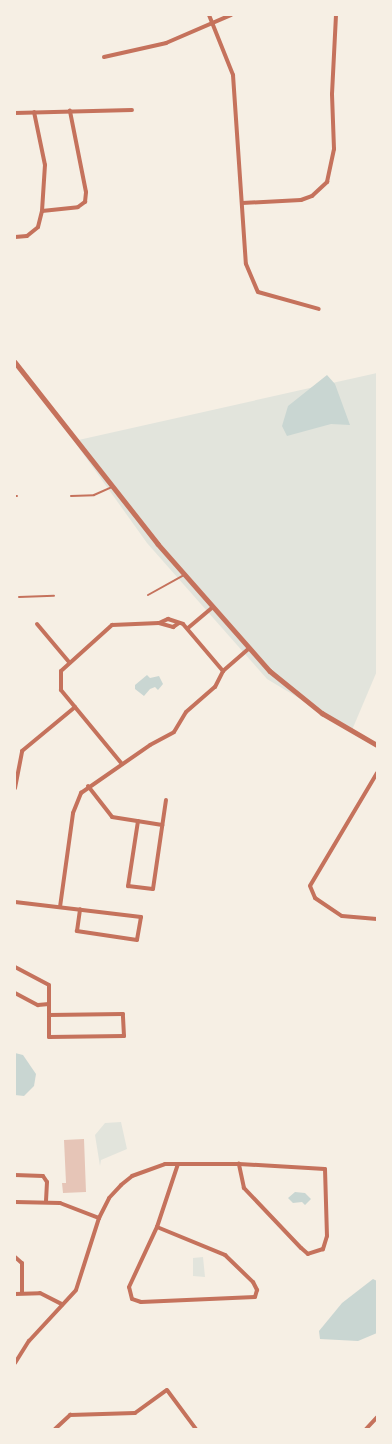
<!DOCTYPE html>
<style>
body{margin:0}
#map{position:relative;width:392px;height:1444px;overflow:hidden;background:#f6efe4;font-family:Roboto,sans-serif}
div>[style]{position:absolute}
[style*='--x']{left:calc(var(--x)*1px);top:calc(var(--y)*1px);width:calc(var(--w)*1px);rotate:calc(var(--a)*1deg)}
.green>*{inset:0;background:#e2e4dc}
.water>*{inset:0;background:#c9d6d2}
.building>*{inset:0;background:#e6c5b7}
.service>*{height:2px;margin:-1px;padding:0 1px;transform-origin:1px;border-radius:1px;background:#c5725c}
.minor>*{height:4px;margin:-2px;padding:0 2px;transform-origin:2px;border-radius:2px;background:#c5725c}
.tertiary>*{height:4.5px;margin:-2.25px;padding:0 2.25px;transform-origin:2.25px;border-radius:2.25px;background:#c5725c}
span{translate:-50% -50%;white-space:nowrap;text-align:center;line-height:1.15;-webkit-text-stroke:4.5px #f6efe4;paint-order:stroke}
.frame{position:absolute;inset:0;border:16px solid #f6efe4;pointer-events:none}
</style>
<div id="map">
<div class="green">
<i style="clip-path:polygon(377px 373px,377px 671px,352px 730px,267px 679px,147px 543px,74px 441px)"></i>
<i style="clip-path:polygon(121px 1122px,127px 1149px,101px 1160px,100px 1166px,95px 1135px,105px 1123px)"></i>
<i style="clip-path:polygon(203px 1257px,205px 1277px,193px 1276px,193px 1258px)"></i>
</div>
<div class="water">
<i style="clip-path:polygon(327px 375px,335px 384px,350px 425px,331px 424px,287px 436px,282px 426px,288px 406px)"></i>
<i style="clip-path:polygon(147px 675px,150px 678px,159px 676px,163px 684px,158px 690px,155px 687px,150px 689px,144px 696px,135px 689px,135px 685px)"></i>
<i style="clip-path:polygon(15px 1053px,23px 1055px,36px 1074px,34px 1086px,24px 1096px,15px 1095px)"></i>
<i style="clip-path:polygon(295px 1192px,305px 1193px,311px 1199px,305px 1205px,302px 1202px,293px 1203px,288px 1198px)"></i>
<i style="clip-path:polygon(373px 1279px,377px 1281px,377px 1333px,358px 1341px,320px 1339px,319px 1331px,342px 1303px)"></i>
</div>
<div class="building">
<i style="clip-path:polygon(84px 1139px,86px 1192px,63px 1193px,62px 1183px,66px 1183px,64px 1140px)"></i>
</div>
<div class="service">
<i style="--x:15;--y:496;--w:2;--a:0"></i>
<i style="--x:71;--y:496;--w:23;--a:-2"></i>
<i style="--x:94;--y:495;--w:20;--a:-24"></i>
<i style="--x:148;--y:595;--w:41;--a:-29.1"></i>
<i style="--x:19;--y:597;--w:35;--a:-2"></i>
</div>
<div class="minor">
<i style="--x:209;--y:15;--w:65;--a:68.2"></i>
<i style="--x:233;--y:75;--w:189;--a:86.1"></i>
<i style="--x:246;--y:264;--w:30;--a:67"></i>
<i style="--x:258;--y:292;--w:63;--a:15.6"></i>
<i style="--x:104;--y:57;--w:64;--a:-12.7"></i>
<i style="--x:166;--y:43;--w:71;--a:-23.3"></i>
<i style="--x:15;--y:113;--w:117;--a:-1.5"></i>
<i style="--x:242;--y:203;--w:59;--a:-2.9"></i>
<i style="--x:301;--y:200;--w:12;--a:-20"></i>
<i style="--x:312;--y:196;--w:21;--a:-43"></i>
<i style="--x:327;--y:182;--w:34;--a:-78"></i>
<i style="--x:334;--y:149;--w:55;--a:-92.1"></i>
<i style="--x:332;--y:94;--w:79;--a:-87.1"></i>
<i style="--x:42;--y:211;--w:36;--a:-6"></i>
<i style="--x:78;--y:207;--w:9;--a:-36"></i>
<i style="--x:85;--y:202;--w:10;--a:-84"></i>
<i style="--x:86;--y:192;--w:83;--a:-101.2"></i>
<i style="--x:15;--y:237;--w:12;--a:-5"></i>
<i style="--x:27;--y:236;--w:14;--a:-39"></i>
<i style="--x:38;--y:227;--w:16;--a:-76"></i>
<i style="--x:42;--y:211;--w:46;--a:-86.3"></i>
<i style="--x:45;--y:165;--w:54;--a:-101.7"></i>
<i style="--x:159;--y:623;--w:10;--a:-24"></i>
<i style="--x:168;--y:619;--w:16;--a:18"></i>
<i style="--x:183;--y:624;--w:62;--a:49.6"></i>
<i style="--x:37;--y:624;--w:50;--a:49.9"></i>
<i style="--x:188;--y:628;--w:31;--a:-40"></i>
<i style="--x:122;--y:764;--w:96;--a:-129.5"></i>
<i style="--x:61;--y:690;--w:19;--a:-90"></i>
<i style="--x:61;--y:671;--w:69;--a:-42"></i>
<i style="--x:112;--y:625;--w:47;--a:-2.4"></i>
<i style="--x:159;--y:623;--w:15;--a:16"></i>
<i style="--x:173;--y:627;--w:7;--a:-34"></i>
<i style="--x:377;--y:773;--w:131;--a:120.7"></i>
<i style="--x:310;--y:886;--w:13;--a:67"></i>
<i style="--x:315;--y:898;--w:32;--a:34"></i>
<i style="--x:342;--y:916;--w:35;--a:5"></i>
<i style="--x:88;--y:786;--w:39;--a:52"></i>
<i style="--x:112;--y:817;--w:51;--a:9.1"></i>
<i style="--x:15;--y:788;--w:38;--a:-79"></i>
<i style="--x:22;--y:751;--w:69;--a:-39.7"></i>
<i style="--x:138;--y:821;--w:66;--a:98.7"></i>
<i style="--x:128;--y:886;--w:25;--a:7"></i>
<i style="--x:153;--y:889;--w:90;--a:-81.7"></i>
<i style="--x:15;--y:902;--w:127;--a:6.8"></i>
<i style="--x:141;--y:917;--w:23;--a:100"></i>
<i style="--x:137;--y:940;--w:61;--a:-171.5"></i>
<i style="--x:77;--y:931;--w:22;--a:-82"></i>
<i style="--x:60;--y:907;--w:95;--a:-82.1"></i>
<i style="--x:73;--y:813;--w:22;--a:-68"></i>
<i style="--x:81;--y:793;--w:84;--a:-34.8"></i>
<i style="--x:150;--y:745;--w:27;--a:-28"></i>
<i style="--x:174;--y:732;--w:23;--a:-59"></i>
<i style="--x:186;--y:712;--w:38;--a:-41"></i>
<i style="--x:215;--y:687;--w:18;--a:-63"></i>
<i style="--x:223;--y:671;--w:35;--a:-41"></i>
<i style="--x:15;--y:967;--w:38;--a:28"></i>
<i style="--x:49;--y:985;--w:52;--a:90"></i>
<i style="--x:49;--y:1037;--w:75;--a:-0.8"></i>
<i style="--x:124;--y:1036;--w:22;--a:-93"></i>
<i style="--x:123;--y:1014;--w:74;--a:179.2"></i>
<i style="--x:15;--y:993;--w:26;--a:28"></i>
<i style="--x:38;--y:1005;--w:11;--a:-5"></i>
<i style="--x:239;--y:1164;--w:86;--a:3.3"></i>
<i style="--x:325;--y:1169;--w:67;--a:88.3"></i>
<i style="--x:327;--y:1236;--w:14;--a:107"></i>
<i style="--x:323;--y:1249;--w:16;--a:162"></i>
<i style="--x:308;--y:1254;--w:9;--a:-139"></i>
<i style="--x:301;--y:1248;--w:83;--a:-133.5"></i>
<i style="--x:244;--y:1188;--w:25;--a:-102"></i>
<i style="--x:15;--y:1175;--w:28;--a:2"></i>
<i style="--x:43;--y:1176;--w:7;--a:56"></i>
<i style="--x:47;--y:1182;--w:19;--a:93"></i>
<i style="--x:15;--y:1202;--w:45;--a:1.3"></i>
<i style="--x:60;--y:1203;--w:42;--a:21"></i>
<i style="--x:157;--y:1227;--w:74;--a:22.4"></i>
<i style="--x:225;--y:1255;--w:39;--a:44"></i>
<i style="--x:253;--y:1282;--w:9;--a:63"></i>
<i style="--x:257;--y:1290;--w:7;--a:106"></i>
<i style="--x:255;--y:1297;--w:114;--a:177.5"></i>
<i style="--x:141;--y:1302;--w:9;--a:-162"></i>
<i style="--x:132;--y:1299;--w:12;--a:-104"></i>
<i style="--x:129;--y:1287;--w:66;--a:-65"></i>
<i style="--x:157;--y:1227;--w:66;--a:-71.6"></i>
<i style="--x:15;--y:1257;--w:9;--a:41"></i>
<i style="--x:22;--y:1263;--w:30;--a:90"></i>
<i style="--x:15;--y:1294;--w:25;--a:-2"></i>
<i style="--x:40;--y:1293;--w:25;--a:27"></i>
<i style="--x:15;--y:1363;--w:26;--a:-58"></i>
<i style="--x:29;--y:1341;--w:69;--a:-47.3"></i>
<i style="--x:76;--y:1290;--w:76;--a:-72.3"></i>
<i style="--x:99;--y:1218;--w:22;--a:-63"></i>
<i style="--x:109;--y:1198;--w:18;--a:-47"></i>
<i style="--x:121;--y:1185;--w:14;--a:-39"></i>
<i style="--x:132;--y:1176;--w:35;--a:-20"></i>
<i style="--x:165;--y:1164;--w:74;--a:0"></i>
<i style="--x:55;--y:1429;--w:21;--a:-43"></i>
<i style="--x:70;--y:1415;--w:65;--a:-1.8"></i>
<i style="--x:135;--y:1413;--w:39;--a:-36"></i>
<i style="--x:167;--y:1390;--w:49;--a:53.4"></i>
<i style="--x:366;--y:1429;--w:16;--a:-47"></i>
</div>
<div class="tertiary">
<i style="--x:15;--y:362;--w:231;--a:51.8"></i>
<i style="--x:158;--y:544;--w:169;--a:48.6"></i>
<i style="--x:270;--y:671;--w:67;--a:38.9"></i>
<i style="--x:322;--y:713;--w:64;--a:30.2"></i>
</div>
<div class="frame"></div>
</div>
